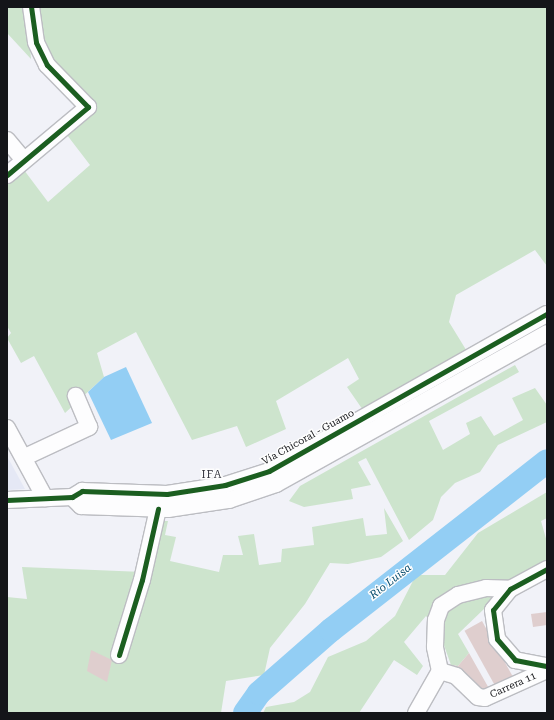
<!DOCTYPE html>
<meta charset="utf-8">
<style>
body{margin:0}
#map{position:relative;width:554px;height:720px;overflow:hidden;background:#f1f2f8;font-family:"Roboto Serif",serif}
div>[style]{position:absolute}
[style*='--x']{left:calc(var(--x)*1px);top:calc(var(--y)*1px);width:calc(var(--w)*1px);rotate:calc(var(--a)*1deg)}
.built>*{inset:0;background:#e5e8f5}
.green>*{inset:0;background:#cde4cd}
.water>*{inset:0;background:#93cef4}
.river>*{height:24px;margin:-12px;padding:0 12px;transform-origin:12px;border-radius:12px;background:#93cef4}
.building>*{inset:0;background:#dfcece;transform-origin:0 0}
.roads{filter:drop-shadow(1px 0 #bcbdc2) drop-shadow(-1px 0 #bcbdc2) drop-shadow(0 1px #bcbdc2) drop-shadow(0 -1px #bcbdc2)}
.minor>*{height:16px;margin:-8px;padding:0 8px;transform-origin:8px;border-radius:8px;background:#fdfdfe}
.cycleway>*{height:5px;margin:-2.5px;padding:0 2.5px;transform-origin:2.5px;border-radius:2.5px;background:#1b5e20}
span{translate:-50% -50%;white-space:nowrap;text-align:center;line-height:1.15;-webkit-text-stroke:3px #fefefe;paint-order:stroke}
.street-label{font-size:10px;color:#141519}
.neighbourhood-label{font-size:11px;color:#34353e;letter-spacing:1px}
.water-label{font-size:11px;color:#034a6c;font-style:italic}
.frame{position:absolute;inset:0;border:8px solid #141519;pointer-events:none}
</style>
<div id="map">
<div class="built">
<i style="clip-path:polygon(7px 456px,25px 489px,7px 490px)"></i>
</div>
<div class="green">
<i style="clip-path:polygon(7px 7px,27px 7px,31px 59px,7px 33px)"></i>
<i style="clip-path:polygon(38px 7px,547px 7px,547px 266px,535px 250px,456px 295px,449px 322px,468px 353px,365px 413px,347px 387px,359px 379px,348px 358px,276px 401px,286px 429px,246px 447px,237px 426px,192px 440px,136px 332px,97px 353px,104px 377px,65px 413px,34px 356px,21px 363px,7px 338px,11px 333px,7px 326px,7px 184px,24px 170px,48px 202px,90px 165px,67px 135px,96px 106px,51px 56px,41px 38px)"></i>
<i style="clip-path:polygon(515px 365px,519px 372px,429px 421px,443px 450px,470px 434px,466px 423px,481px 416px,494px 436px,523px 420px,512px 398px,535px 388px,547px 405px,547px 422px,498px 445px,480px 472px,455px 483px,441px 497px,433px 520px,409px 540px,366px 458px,358px 462px,371px 485px,351px 489px,353px 499px,304px 507px,289px 501px,300px 486px)"></i>
<i style="clip-path:polygon(547px 492px,547px 518px,541px 521px,547px 542px,547px 574px,484px 609px,458px 634px,469px 653px,458px 666px,451px 665px,441px 637px,426px 616px,404px 642px,423px 666px,417px 675px,394px 660px,359px 713px,263px 713px,266px 707px,294px 702px,310px 692px,328px 657px,366px 641px,395px 616px,416px 575px,445px 575px,478px 533px)"></i>
<i style="clip-path:polygon(384px 508px,403px 541px,381px 557px,348px 564px,330px 563px,305px 604px,270px 648px,264px 675px,226px 681px,221px 713px,7px 713px,7px 597px,27px 599px,22px 567px,143px 572px,151px 521px,168px 521px,165px 535px,176px 537px,170px 561px,219px 572px,223px 555px,243px 555px,238px 536px,254px 534px,259px 565px,281px 562px,282px 549px,314px 545px,312px 527px,363px 518px,366px 536px,387px 534px)"></i>
</div>
<div class="water">
<i style="clip-path:polygon(126px 367px,152px 423px,111px 440px,88px 392px,104px 377px)"></i>
</div>
<div class="river">
<i style="--x:245;--y:713;--w:24;--a:-55"></i>
<i style="--x:259;--y:693;--w:96;--a:-41.2"></i>
<i style="--x:331;--y:630;--w:274;--a:-38"></i>
</div>
<div class="building">
<i style="clip-path:polygon(547px 612px,547px 625px,533px 627px,531px 614px)"></i>
<i style="left:482px;top:621px;width:73px;height:20px;rotate:61deg"></i>
<i style="clip-path:polygon(91px 650px,112px 660px,107px 682px,87px 671px)"></i>
<i style="clip-path:polygon(469px 653px,491px 692px,481px 696px,451px 665px,458px 666px)"></i>
</div>
<div class="roads">
<div class="minor">
<i style="--x:7;--y:140;--w:26;--a:50"></i>
<i style="--x:7;--y:175;--w:106;--a:-40"></i>
<i style="--x:88;--y:107;--w:59;--a:-134.3"></i>
<i style="--x:47;--y:65;--w:25;--a:-116"></i>
<i style="--x:36;--y:42;--w:35;--a:-98"></i>
<i style="--x:7;--y:428;--w:80;--a:61.5"></i>
<i style="--x:25;--y:457;--w:71;--a:-25.1"></i>
<i style="--x:89;--y:427;--w:34;--a:-113"></i>
<i style="--x:72;--y:497;--w:13;--a:45"></i>
<i style="--x:81;--y:506;--w:87;--a:2"></i>
<i style="--x:168;--y:509;--w:62;--a:-8.4"></i>
<i style="--x:229;--y:500;--w:50;--a:-18.8"></i>
<i style="--x:276;--y:484;--w:310;--a:-29.1"></i>
<i style="--x:7;--y:500;--w:65;--a:-2.6"></i>
<i style="--x:72;--y:497;--w:12;--a:-31"></i>
<i style="--x:82;--y:491;--w:85;--a:2"></i>
<i style="--x:167;--y:494;--w:59;--a:-8.8"></i>
<i style="--x:225;--y:485;--w:46;--a:-17.7"></i>
<i style="--x:269;--y:471;--w:319;--a:-29.5"></i>
<i style="--x:547;--y:569;--w:42;--a:151.6"></i>
<i style="--x:510;--y:589;--w:27;--a:129"></i>
<i style="--x:493;--y:610;--w:29;--a:82"></i>
<i style="--x:497;--y:639;--w:28;--a:49"></i>
<i style="--x:515;--y:660;--w:33;--a:11"></i>
<i style="--x:119;--y:655;--w:78;--a:-73"></i>
<i style="--x:142;--y:580;--w:73;--a:-77.3"></i>
<i style="--x:440;--y:671;--w:25;--a:-102"></i>
<i style="--x:435;--y:647;--w:27;--a:-88"></i>
<i style="--x:436;--y:620;--w:15;--a:-70"></i>
<i style="--x:441;--y:606;--w:20;--a:-33"></i>
<i style="--x:458;--y:595;--w:29;--a:-14"></i>
<i style="--x:486;--y:588;--w:24;--a:2"></i>
<i style="--x:440;--y:671;--w:17;--a:17"></i>
<i style="--x:456;--y:676;--w:30;--a:44"></i>
<i style="--x:478;--y:697;--w:7;--a:8"></i>
<i style="--x:485;--y:698;--w:68;--a:-24.3"></i>
<i style="--x:416;--y:713;--w:48;--a:-60.3"></i>
</div>
</div>
<div class="cycleway">
<i style="--x:7;--y:175;--w:106;--a:-40"></i>
<i style="--x:88;--y:107;--w:59;--a:-134.3"></i>
<i style="--x:47;--y:65;--w:25;--a:-116"></i>
<i style="--x:36;--y:42;--w:35;--a:-98"></i>
<i style="--x:7;--y:500;--w:65;--a:-2.6"></i>
<i style="--x:72;--y:497;--w:12;--a:-31"></i>
<i style="--x:82;--y:491;--w:85;--a:2"></i>
<i style="--x:167;--y:494;--w:59;--a:-8.8"></i>
<i style="--x:225;--y:485;--w:46;--a:-17.7"></i>
<i style="--x:269;--y:471;--w:319;--a:-29.5"></i>
<i style="--x:547;--y:569;--w:42;--a:151.6"></i>
<i style="--x:510;--y:589;--w:27;--a:129"></i>
<i style="--x:493;--y:610;--w:29;--a:82"></i>
<i style="--x:497;--y:639;--w:28;--a:49"></i>
<i style="--x:515;--y:660;--w:33;--a:11"></i>
<i style="--x:119;--y:655;--w:78;--a:-73"></i>
<i style="--x:142;--y:580;--w:73;--a:-77.3"></i>
</div>
<div class="street-label">
<span style="left:308px;top:437px;rotate:-29deg">Vía Chicoral - Guamo</span>
<span style="left:513px;top:685px;rotate:-24deg">Carrera 11</span>
</div>
<div class="neighbourhood-label">
<span style="left:212px;top:475px">IFA</span>
</div>
<div class="water-label">
<span style="left:391px;top:582px;rotate:-38deg">Río Luisa</span>
</div>
<div class="frame"></div>
</div>
